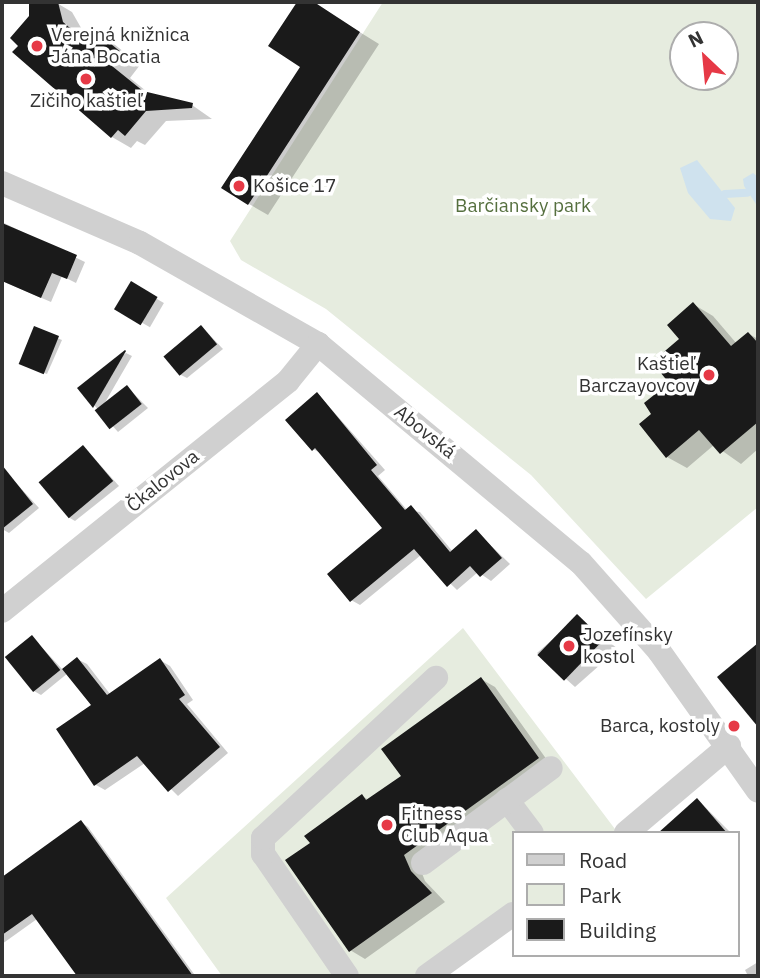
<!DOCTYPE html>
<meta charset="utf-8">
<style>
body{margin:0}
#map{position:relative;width:760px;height:978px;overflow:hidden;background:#fff;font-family:"IBM Plex Sans",sans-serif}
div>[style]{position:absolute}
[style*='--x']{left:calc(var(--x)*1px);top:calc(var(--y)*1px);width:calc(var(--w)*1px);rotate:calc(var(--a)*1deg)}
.green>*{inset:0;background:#e6ecdf}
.water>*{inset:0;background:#cfe2ee}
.shadow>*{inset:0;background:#0003;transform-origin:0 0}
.stream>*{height:8px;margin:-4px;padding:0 4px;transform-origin:4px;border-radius:4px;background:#cfe2ee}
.building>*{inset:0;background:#1a1a1a;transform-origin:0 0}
.minor>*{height:24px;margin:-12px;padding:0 12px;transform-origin:12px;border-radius:12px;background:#d0d0d0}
.dots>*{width:19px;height:19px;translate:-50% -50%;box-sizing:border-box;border:4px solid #fff;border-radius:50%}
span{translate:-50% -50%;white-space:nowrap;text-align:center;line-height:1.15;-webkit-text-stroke:7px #fff;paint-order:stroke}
.poi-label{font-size:19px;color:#333}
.left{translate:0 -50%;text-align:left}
.right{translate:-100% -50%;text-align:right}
.park-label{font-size:19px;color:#56703f}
.street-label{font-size:19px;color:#333}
.frame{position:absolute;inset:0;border:4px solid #333;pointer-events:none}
.legend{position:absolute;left:512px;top:831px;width:228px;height:126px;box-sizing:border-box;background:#fff;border:2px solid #adadad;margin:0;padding:9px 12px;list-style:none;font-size:21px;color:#333}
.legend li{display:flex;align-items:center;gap:14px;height:35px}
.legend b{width:35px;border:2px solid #adadad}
.north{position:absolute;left:669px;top:21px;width:70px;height:70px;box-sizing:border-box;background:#fff;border:2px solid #adadad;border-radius:50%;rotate:334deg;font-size:19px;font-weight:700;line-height:28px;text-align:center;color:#333}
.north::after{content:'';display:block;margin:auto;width:24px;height:32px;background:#e63946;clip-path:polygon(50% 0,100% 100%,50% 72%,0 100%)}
</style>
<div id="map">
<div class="green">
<i style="clip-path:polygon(evenodd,383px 2px,758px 2px,758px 507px,646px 599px,531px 475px,326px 309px,241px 260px,230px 241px,383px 2px,683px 35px,725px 35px,725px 77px,683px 77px,683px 35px)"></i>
<i style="clip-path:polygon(463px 628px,618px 833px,513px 833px,513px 914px,427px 976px,222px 976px,166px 898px)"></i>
</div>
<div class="water">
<i style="clip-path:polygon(697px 160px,735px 208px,731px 221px,710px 219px,688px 193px,680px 168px)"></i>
<i style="clip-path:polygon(753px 173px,758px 177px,758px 207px,744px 186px,743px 179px)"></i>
</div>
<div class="shadow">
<i style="clip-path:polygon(34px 2px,55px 2px,72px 12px,88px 40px,94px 33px,114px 44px,140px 65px,130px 78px,151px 95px,192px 105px,212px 119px,166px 121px,145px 145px,137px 141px,131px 148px,112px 137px,21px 45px)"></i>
<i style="clip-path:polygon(299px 2px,311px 2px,379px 44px,268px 215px,249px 204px,302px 66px,270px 46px)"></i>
<i style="clip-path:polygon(2px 222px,85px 262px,76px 283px,62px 276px,51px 302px,2px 281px)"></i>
<i style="left:131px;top:284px;width:38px;height:28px;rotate:30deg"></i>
<i style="clip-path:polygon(693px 304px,713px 316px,737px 344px,749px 334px,758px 339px,758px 449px,741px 464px,714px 445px,687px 468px,667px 457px,654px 414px,672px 384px)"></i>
<i style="clip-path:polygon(202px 327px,223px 349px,187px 378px,179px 374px)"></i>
<i style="clip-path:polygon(35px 329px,62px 340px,47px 374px,24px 365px)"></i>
<i style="clip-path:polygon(126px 353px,132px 356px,103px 406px,127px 387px,148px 408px,118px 432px,79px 388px)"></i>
<i style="clip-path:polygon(318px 394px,385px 470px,378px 476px,407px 510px,420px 512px,453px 552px,476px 531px,510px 564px,491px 581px,478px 572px,457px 590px,421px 555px,360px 605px,351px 600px,385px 529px,324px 455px,313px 449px)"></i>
<i style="clip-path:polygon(84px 447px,119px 486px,75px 521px,68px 517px)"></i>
<i style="clip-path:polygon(4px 470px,39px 508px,9px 533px,2px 529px)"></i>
<i style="clip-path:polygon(578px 617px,618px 649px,575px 687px,537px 653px)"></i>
<i style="clip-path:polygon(32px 637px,63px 670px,77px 659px,87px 664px,110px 694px,160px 660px,170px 666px,193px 700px,187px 704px,228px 753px,178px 796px,145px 763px,105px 790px,96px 785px,94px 706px,68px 673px,41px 695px,34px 691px)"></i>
<i style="clip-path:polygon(481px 679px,495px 687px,552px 767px,418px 863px,425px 881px,445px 902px,365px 959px,350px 950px,312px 843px,362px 796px,369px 800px,403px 776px)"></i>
<i style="clip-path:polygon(698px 800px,731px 833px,660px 833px)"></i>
<i style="clip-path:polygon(81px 822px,88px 827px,194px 974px,79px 976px,37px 919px,2px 944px,2px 879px)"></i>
<i style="clip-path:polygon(758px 962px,758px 976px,748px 976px,745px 970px)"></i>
</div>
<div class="stream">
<i style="--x:725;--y:194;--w:22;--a:-3"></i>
</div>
<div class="building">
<i style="clip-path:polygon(29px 2px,58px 2px,63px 22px,85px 41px,94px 30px,122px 53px,112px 66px,143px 91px,193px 103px,192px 108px,146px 111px,125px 136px,118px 130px,111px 138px,12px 52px,18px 46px,10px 38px,29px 16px)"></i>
<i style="clip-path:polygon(297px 2px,314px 2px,360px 32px,248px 205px,221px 188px,300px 67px,268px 46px)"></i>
<i style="clip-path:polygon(2px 223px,77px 255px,67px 279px,52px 273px,41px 298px,2px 281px)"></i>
<i style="left:131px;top:281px;width:31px;height:33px;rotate:31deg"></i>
<i style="clip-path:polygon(693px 302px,731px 346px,748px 332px,758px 343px,758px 422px,720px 454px,699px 430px,666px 458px,639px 424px,651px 414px,644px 403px,669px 383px,652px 362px,679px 339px,667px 325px)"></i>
<i style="left:201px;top:325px;width:25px;height:49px;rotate:50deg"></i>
<i style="left:34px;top:326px;width:27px;height:41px;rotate:22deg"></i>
<i style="clip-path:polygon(125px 350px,126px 351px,93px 408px,77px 388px)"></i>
<i style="left:127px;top:385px;width:24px;height:41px;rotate:52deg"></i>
<i style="clip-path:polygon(317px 392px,377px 465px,371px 470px,405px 510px,411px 505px,450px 552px,476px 529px,502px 558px,480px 577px,470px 566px,447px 587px,414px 549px,350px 602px,327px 574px,382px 528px,315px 448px,312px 451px,285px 420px)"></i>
<i style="left:83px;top:445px;width:47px;height:58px;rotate:50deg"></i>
<i style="clip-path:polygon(2px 465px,33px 504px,2px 529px)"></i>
<i style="left:577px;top:614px;width:37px;height:57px;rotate:44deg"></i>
<i style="left:32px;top:635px;width:45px;height:35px;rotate:51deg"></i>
<i style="clip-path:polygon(758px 643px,758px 727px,717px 677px)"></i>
<i style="clip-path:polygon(77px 657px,107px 695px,160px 658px,185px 695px,179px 699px,220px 747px,168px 792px,137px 756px,94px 786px,56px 729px,91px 705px,62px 669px)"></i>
<i style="clip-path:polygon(481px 677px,539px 758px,404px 855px,411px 871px,432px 893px,349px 952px,285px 860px,310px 843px,304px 836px,362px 794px,366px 800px,401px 776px,381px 749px)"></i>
<i style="clip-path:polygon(697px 798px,727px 833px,658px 833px)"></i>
<i style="clip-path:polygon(81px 820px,193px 976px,77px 976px,32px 914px,2px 935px,2px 877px)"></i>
</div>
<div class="minor">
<i style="--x:2;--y:183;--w:150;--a:23.5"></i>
<i style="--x:140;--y:243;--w:205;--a:29.6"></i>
<i style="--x:318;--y:344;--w:342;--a:39.8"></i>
<i style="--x:581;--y:563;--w:118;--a:48.4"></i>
<i style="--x:659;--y:651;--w:171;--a:54.7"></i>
<i style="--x:2;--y:611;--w:367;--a:-38.8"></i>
<i style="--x:288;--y:381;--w:48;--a:-51"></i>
<i style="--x:507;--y:800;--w:41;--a:52.9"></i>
<i style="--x:626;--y:833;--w:135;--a:-40.2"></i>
<i style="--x:423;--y:863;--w:159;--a:-36.6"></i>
<i style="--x:347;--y:976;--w:148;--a:-124.5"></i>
<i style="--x:263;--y:854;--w:16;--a:-90"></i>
<i style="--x:263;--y:838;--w:236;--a:-42.8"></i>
<i style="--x:427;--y:976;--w:106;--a:-35.8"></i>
</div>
<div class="dots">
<i style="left:37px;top:46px;background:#e63946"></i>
<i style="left:86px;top:79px;background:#e63946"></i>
<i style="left:239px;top:186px;background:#e63946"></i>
<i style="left:709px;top:375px;background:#e63946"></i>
<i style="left:569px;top:646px;background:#e63946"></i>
<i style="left:734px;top:726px;background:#e63946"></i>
<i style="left:387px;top:825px;background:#e63946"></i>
</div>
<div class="poi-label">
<span class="left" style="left:51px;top:46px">Verejná knižnica<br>Jána Bocatia</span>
<span style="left:86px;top:101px">Zičiho kaštieľ</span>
<span class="left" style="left:253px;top:186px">Košice 17</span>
<span class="right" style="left:695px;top:375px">Kaštieľ<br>Barczayovcov</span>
<span class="left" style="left:583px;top:646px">Jozefínsky<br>kostol</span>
<span class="right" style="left:720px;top:726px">Barca, kostoly</span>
<span class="left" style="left:401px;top:825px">Fitness<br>Club Aqua</span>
</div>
<div class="park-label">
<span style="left:523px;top:206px">Barčiansky park</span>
</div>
<div class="street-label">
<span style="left:425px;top:432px;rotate:39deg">Abovská</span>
<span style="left:163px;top:481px;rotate:-39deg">Čkalovova</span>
</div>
<div class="frame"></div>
<ul class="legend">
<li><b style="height:9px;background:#d0d0d0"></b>Road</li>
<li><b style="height:19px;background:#e6ecdf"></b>Park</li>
<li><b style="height:19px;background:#1a1a1a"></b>Building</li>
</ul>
<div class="north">N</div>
</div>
